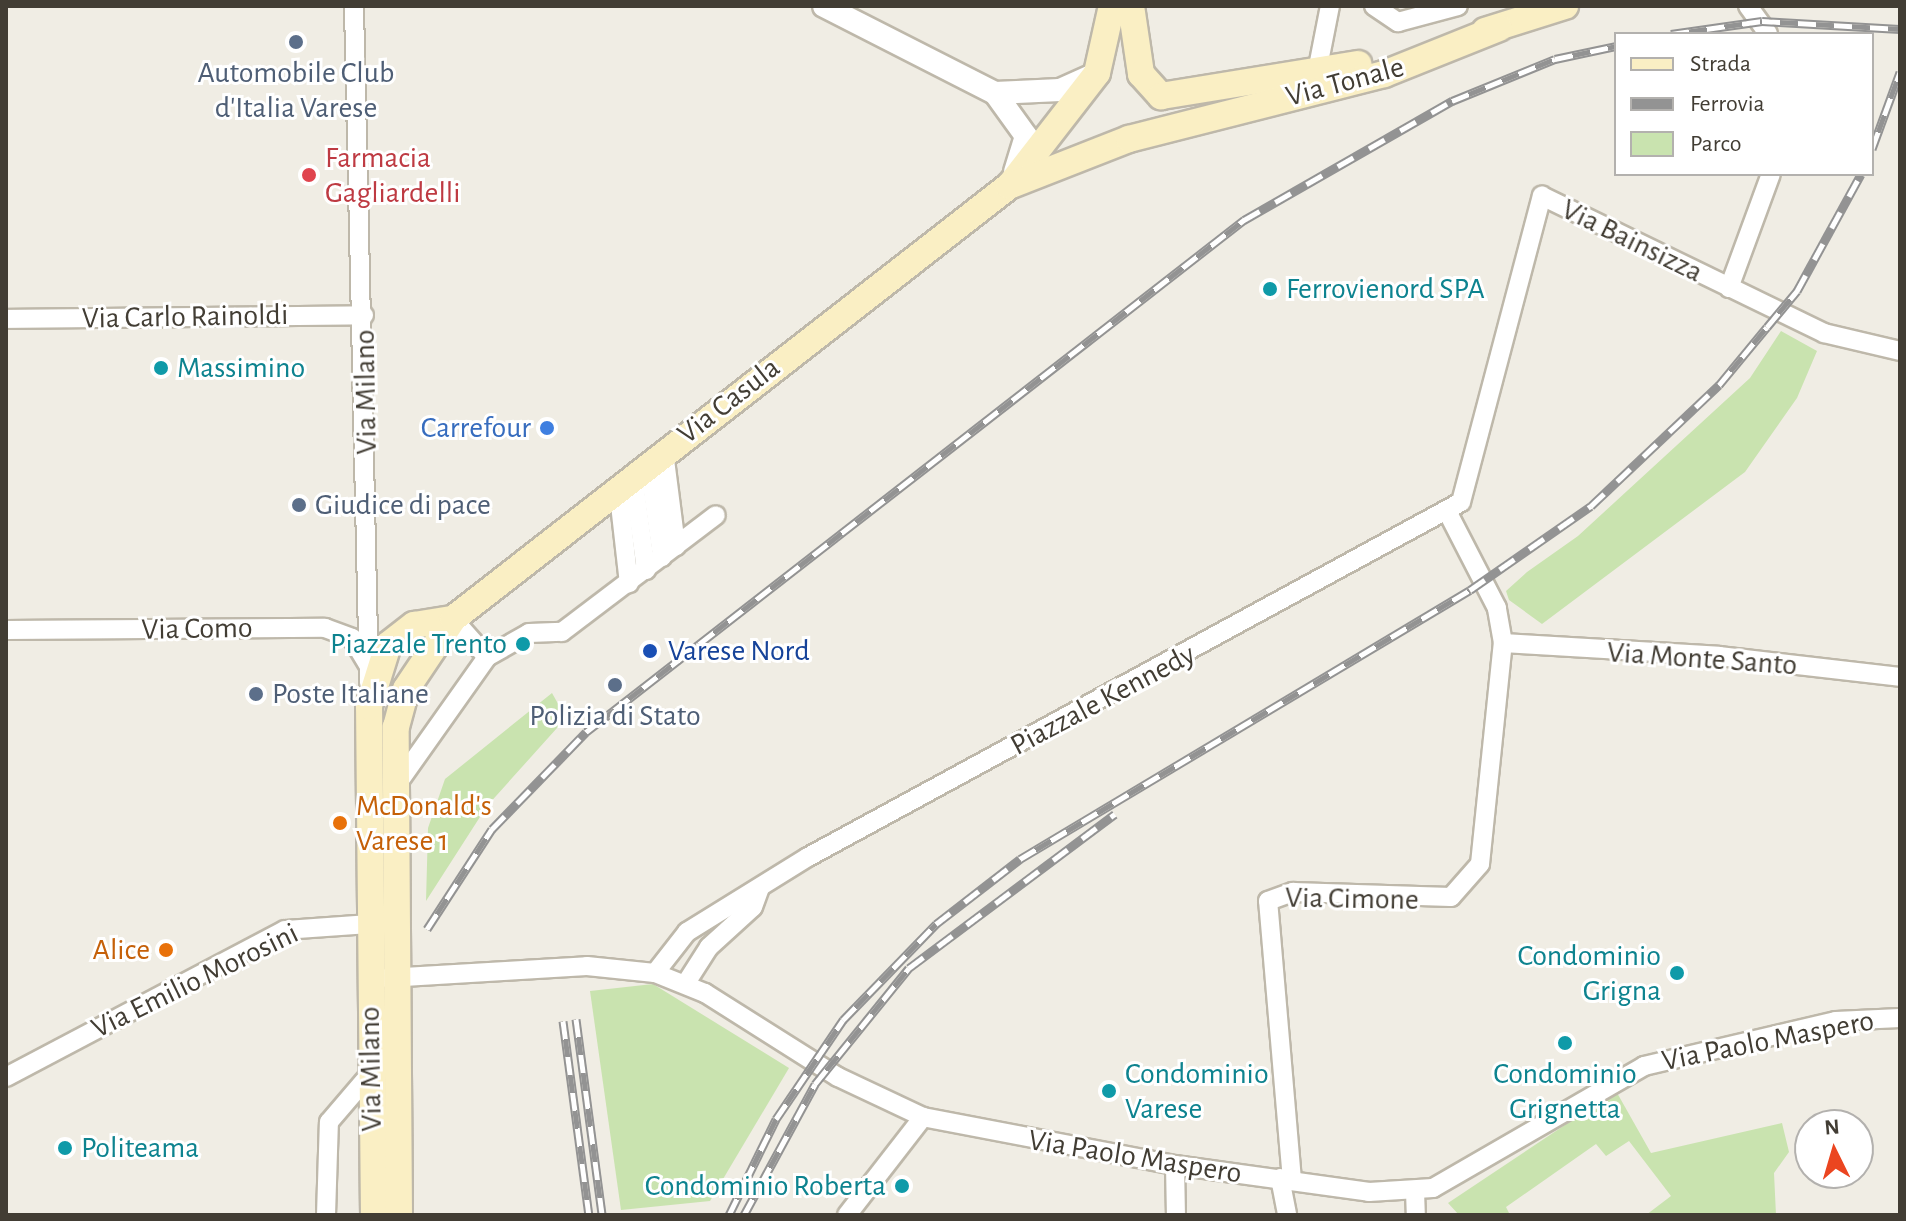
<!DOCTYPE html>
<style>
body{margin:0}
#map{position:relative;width:1906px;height:1221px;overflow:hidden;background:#f0ede4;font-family:"Alegreya Sans",sans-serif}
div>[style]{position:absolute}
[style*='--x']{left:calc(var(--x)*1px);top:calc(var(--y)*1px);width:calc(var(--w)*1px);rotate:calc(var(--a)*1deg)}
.green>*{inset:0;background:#c9e3af}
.roads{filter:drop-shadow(2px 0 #beb8aa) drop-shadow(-2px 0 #beb8aa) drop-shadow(0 2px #beb8aa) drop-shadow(0 -2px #beb8aa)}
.minor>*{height:18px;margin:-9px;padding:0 9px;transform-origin:9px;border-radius:9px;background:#fff}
.tertiary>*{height:22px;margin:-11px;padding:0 11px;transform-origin:11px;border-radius:11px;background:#fff}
.secondary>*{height:26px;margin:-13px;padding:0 13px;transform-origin:13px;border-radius:13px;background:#faefc4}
.rail>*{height:9px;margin-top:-4.5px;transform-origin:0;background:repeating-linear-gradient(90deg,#fff 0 18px,#939393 0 36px);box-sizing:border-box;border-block:2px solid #939393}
.dots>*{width:22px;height:22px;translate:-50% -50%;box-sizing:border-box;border:4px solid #fff;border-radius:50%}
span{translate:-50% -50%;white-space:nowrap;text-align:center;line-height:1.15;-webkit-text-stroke:6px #fff;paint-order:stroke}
.service-label{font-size:30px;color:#4e5e75}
.left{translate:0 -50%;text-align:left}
.street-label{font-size:30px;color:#423d34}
.health-label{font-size:30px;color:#be3a42}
.culture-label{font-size:30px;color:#0d838f}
.right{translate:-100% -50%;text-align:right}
.shop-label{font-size:30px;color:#366cbe}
.transit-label{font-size:30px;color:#164399}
.food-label{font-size:30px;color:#c56008}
.frame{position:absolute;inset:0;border:8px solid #423d34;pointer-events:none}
.legend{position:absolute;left:1614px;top:32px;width:260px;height:144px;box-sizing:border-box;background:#fff;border:2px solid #b3b1ae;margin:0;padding:10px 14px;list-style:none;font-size:24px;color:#423d34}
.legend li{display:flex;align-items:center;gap:16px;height:40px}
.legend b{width:40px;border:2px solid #b3b1ae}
.north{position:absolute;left:1794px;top:1109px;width:80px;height:80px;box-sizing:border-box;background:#fff;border:2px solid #b3b1ae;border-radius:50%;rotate:355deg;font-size:22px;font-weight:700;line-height:32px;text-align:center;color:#423d34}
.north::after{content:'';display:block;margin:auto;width:28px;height:36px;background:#eb4520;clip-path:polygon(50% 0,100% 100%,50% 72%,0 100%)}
</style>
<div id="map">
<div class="green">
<i style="clip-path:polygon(1781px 331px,1817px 351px,1797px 398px,1745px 472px,1542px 624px,1509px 600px,1506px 591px,1527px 572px,1578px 536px,1750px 378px)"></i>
<i style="clip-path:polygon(552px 693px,566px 718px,487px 806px,426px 901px,428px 828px,445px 779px)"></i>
<i style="clip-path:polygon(653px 984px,789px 1068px,710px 1201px,621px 1210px,590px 991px)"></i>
<i style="clip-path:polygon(1616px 1091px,1651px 1153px,1782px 1123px,1789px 1152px,1774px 1173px,1776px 1215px,1646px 1215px,1671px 1196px,1629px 1141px,1606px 1156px,1596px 1144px,1506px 1207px,1510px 1215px,1459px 1215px,1448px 1203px)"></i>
</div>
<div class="roads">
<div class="minor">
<i style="--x:354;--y:6;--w:677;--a:88.73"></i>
<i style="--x:1374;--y:6;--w:29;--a:34"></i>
<i style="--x:1398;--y:22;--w:62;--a:-14.9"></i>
<i style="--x:1748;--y:6;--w:34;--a:54"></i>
<i style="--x:1317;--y:72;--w:67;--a:-78.9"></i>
<i style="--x:1729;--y:288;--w:121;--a:-69.8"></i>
<i style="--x:6;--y:319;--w:358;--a:-0.6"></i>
<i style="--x:664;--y:452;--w:95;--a:82.7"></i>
<i style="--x:649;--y:464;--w:94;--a:82"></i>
<i style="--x:633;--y:475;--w:96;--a:82.2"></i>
<i style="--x:618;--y:487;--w:97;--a:83.5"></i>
<i style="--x:453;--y:619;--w:51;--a:48.2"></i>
<i style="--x:6;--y:630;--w:319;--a:-0.4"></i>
<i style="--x:325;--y:628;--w:29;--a:20"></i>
<i style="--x:352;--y:638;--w:33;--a:59"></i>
<i style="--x:1503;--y:643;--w:216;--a:3.4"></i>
<i style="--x:1719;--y:656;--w:182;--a:6.6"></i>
<i style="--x:400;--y:780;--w:151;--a:-54.7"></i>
<i style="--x:487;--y:657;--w:48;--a:-29.7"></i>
<i style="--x:529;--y:633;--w:33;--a:-2"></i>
<i style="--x:562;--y:632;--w:193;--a:-37.2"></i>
<i style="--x:655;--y:973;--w:52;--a:-52"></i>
<i style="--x:687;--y:932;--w:142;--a:-31.8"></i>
<i style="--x:808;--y:857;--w:743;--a:-28.53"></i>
<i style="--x:1461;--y:502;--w:317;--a:-75.2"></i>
<i style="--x:1542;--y:196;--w:314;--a:25.9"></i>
<i style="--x:1824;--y:333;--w:78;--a:13.3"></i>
<i style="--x:387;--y:978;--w:200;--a:-3.4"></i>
<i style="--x:587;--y:966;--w:68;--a:5.9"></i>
<i style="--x:655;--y:973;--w:54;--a:21.8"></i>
<i style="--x:705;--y:993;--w:157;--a:32.3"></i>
<i style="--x:838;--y:1077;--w:94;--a:25.2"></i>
<i style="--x:923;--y:1117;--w:257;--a:10.8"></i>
<i style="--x:1175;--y:1165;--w:196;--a:7.9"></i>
<i style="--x:1369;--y:1192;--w:64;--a:-3.6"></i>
<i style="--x:1433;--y:1188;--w:244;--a:-30"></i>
<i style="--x:1644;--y:1066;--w:197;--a:-13.2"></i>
<i style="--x:1836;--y:1021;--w:64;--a:-2.7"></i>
<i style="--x:686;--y:983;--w:43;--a:-57.4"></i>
<i style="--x:709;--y:947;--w:59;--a:-42.3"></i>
<i style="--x:753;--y:907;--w:20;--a:-70"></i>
<i style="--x:6;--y:1077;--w:315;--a:-27.8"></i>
<i style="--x:285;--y:930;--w:97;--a:-4.1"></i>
<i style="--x:1175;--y:1165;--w:50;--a:88.9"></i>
<i style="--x:1280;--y:1178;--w:38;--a:79"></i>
<i style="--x:1292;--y:1180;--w:280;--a:-94.9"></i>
<i style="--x:1268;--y:901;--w:27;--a:-20"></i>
<i style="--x:1293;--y:892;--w:158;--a:1.8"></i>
<i style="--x:1451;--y:897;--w:44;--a:-48.7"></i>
<i style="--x:1480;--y:864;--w:222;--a:-84.1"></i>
<i style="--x:1503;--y:643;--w:36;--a:-100"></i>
<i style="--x:1497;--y:608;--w:107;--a:-117.3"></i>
<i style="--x:1415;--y:1191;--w:24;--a:88"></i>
<i style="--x:326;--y:1215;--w:93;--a:-88.2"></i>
<i style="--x:329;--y:1122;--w:65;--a:-49.4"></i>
<i style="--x:847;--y:1215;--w:124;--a:-52.2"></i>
</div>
<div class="tertiary">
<i style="--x:824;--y:6;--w:192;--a:27"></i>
<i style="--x:995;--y:93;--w:65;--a:-2.6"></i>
<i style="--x:1060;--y:90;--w:39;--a:-24"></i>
<i style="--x:995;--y:93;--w:53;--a:54.2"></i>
<i style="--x:1026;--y:136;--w:38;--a:107"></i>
</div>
<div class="secondary">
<i style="--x:1131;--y:6;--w:69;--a:81.6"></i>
<i style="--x:1141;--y:74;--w:30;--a:48"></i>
<i style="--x:1161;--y:96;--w:200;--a:-9.2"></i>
<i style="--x:1485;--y:31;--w:84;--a:-17.4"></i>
<i style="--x:1011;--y:184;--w:140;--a:-52.2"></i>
<i style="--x:1097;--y:73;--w:69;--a:-77.4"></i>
<i style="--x:374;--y:1215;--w:509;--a:-90.56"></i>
<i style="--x:369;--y:706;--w:64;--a:-72.7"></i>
<i style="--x:388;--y:645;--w:33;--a:-38"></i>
<i style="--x:414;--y:625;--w:39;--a:-9"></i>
<i style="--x:399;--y:1215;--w:488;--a:-90.4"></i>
<i style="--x:396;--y:727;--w:39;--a:-75"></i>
<i style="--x:406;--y:689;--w:84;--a:-56.1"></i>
<i style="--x:453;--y:619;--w:705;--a:-37.91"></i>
<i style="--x:1009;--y:186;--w:129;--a:-21.4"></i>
<i style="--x:1129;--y:139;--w:263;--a:-14.3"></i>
<i style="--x:1384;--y:74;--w:124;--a:-21.8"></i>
</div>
</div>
<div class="rail">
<i style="--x:1671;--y:34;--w:92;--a:-8.1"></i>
<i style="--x:1762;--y:21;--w:138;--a:3.3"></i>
<i style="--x:1872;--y:149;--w:82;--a:-70"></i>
<i style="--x:427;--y:929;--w:119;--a:-57"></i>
<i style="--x:492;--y:829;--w:135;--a:-45.9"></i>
<i style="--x:586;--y:732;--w:834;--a:-37.89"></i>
<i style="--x:1244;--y:220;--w:240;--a:-29.8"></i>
<i style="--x:1452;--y:101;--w:111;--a:-22.2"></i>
<i style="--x:1555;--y:59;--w:62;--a:-12"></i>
<i style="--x:576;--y:1019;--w:198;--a:82.4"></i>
<i style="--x:563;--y:1021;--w:196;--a:82.4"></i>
<i style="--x:729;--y:1215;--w:107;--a:-63.9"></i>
<i style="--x:776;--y:1119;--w:120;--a:-55.9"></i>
<i style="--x:843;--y:1020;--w:134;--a:-45.9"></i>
<i style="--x:936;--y:924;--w:106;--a:-37.7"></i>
<i style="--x:1020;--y:859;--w:524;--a:-30.87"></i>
<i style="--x:1470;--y:590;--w:147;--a:-34.8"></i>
<i style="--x:1591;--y:506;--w:176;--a:-43.4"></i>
<i style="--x:1719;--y:385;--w:75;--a:-50.4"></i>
<i style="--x:1767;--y:327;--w:47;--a:-50.2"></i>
<i style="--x:1797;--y:291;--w:133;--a:-61.3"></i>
<i style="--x:744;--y:1215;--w:149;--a:-61.5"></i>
<i style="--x:815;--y:1084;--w:149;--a:-51"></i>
<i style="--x:909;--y:968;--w:257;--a:-36.8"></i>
</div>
<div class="dots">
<i style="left:296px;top:42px;background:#5c6f8a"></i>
<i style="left:309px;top:175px;background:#e0444e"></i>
<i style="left:1270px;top:289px;background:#0f9aa8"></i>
<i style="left:161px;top:368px;background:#0f9aa8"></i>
<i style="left:547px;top:428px;background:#3f7fe0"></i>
<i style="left:299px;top:505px;background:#5c6f8a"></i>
<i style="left:523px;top:644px;background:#0f9aa8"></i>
<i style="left:650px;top:651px;background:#1a4fb4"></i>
<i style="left:615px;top:685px;background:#5c6f8a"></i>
<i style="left:256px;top:694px;background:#5c6f8a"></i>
<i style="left:340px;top:823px;background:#e8710a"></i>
<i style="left:166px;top:950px;background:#e8710a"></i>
<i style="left:1677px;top:973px;background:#0f9aa8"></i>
<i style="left:1565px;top:1043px;background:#0f9aa8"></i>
<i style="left:1109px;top:1091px;background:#0f9aa8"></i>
<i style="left:65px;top:1148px;background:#0f9aa8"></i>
<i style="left:902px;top:1186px;background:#0f9aa8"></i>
</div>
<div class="service-label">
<span style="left:296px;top:90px">Automobile Club<br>d'Italia Varese</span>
<span class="left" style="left:315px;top:505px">Giudice di pace</span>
<span class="left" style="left:272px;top:694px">Poste Italiane</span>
<span style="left:615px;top:716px">Polizia di Stato</span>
</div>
<div class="street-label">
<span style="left:1345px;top:82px;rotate:-15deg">Via Tonale</span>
<span style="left:1632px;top:241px;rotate:26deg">Via Bainsizza</span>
<span style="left:185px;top:317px;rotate:-1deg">Via Carlo Rainoldi</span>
<span style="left:366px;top:392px;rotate:-91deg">Via Milano</span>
<span style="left:729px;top:401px;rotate:-38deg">Via Casula</span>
<span style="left:197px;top:629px;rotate:-1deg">Via Como</span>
<span style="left:1702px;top:659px;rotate:4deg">Via Monte Santo</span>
<span style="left:1103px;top:700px;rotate:-28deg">Piazzale Kennedy</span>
<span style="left:1352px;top:899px;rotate:1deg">Via Cimone</span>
<span style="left:195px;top:981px;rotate:-26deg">Via Emilio Morosini</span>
<span style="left:1768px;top:1041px;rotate:-11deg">Via Paolo Maspero</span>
<span style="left:371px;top:1069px;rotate:-91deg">Via Milano</span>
<span style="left:1135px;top:1157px;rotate:9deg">Via Paolo Maspero</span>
</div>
<div class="health-label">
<span class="left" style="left:325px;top:175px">Farmacia<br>Gagliardelli</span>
</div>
<div class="culture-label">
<span class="left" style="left:1286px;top:289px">Ferrovienord SPA</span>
<span class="left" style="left:177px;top:368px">Massimino</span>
<span class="right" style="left:507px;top:644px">Piazzale Trento</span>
<span class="right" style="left:1661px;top:973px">Condominio<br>Grigna</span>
<span class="left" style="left:1125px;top:1091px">Condominio<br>Varese</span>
<span style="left:1565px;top:1091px">Condominio<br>Grignetta</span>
<span class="left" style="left:81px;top:1148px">Politeama</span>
<span class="right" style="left:886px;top:1186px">Condominio Roberta</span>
</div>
<div class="shop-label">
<span class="right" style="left:531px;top:428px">Carrefour</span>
</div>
<div class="transit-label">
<span class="left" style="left:668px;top:651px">Varese Nord</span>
</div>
<div class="food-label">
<span class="left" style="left:356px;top:823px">McDonald's<br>Varese 1</span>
<span class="right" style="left:150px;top:950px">Alice</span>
</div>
<div class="frame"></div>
<ul class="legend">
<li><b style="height:10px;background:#faefc4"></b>Strada</li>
<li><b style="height:10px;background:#939393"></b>Ferrovia</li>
<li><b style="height:22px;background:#c9e3af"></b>Parco</li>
</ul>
<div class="north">N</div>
</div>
